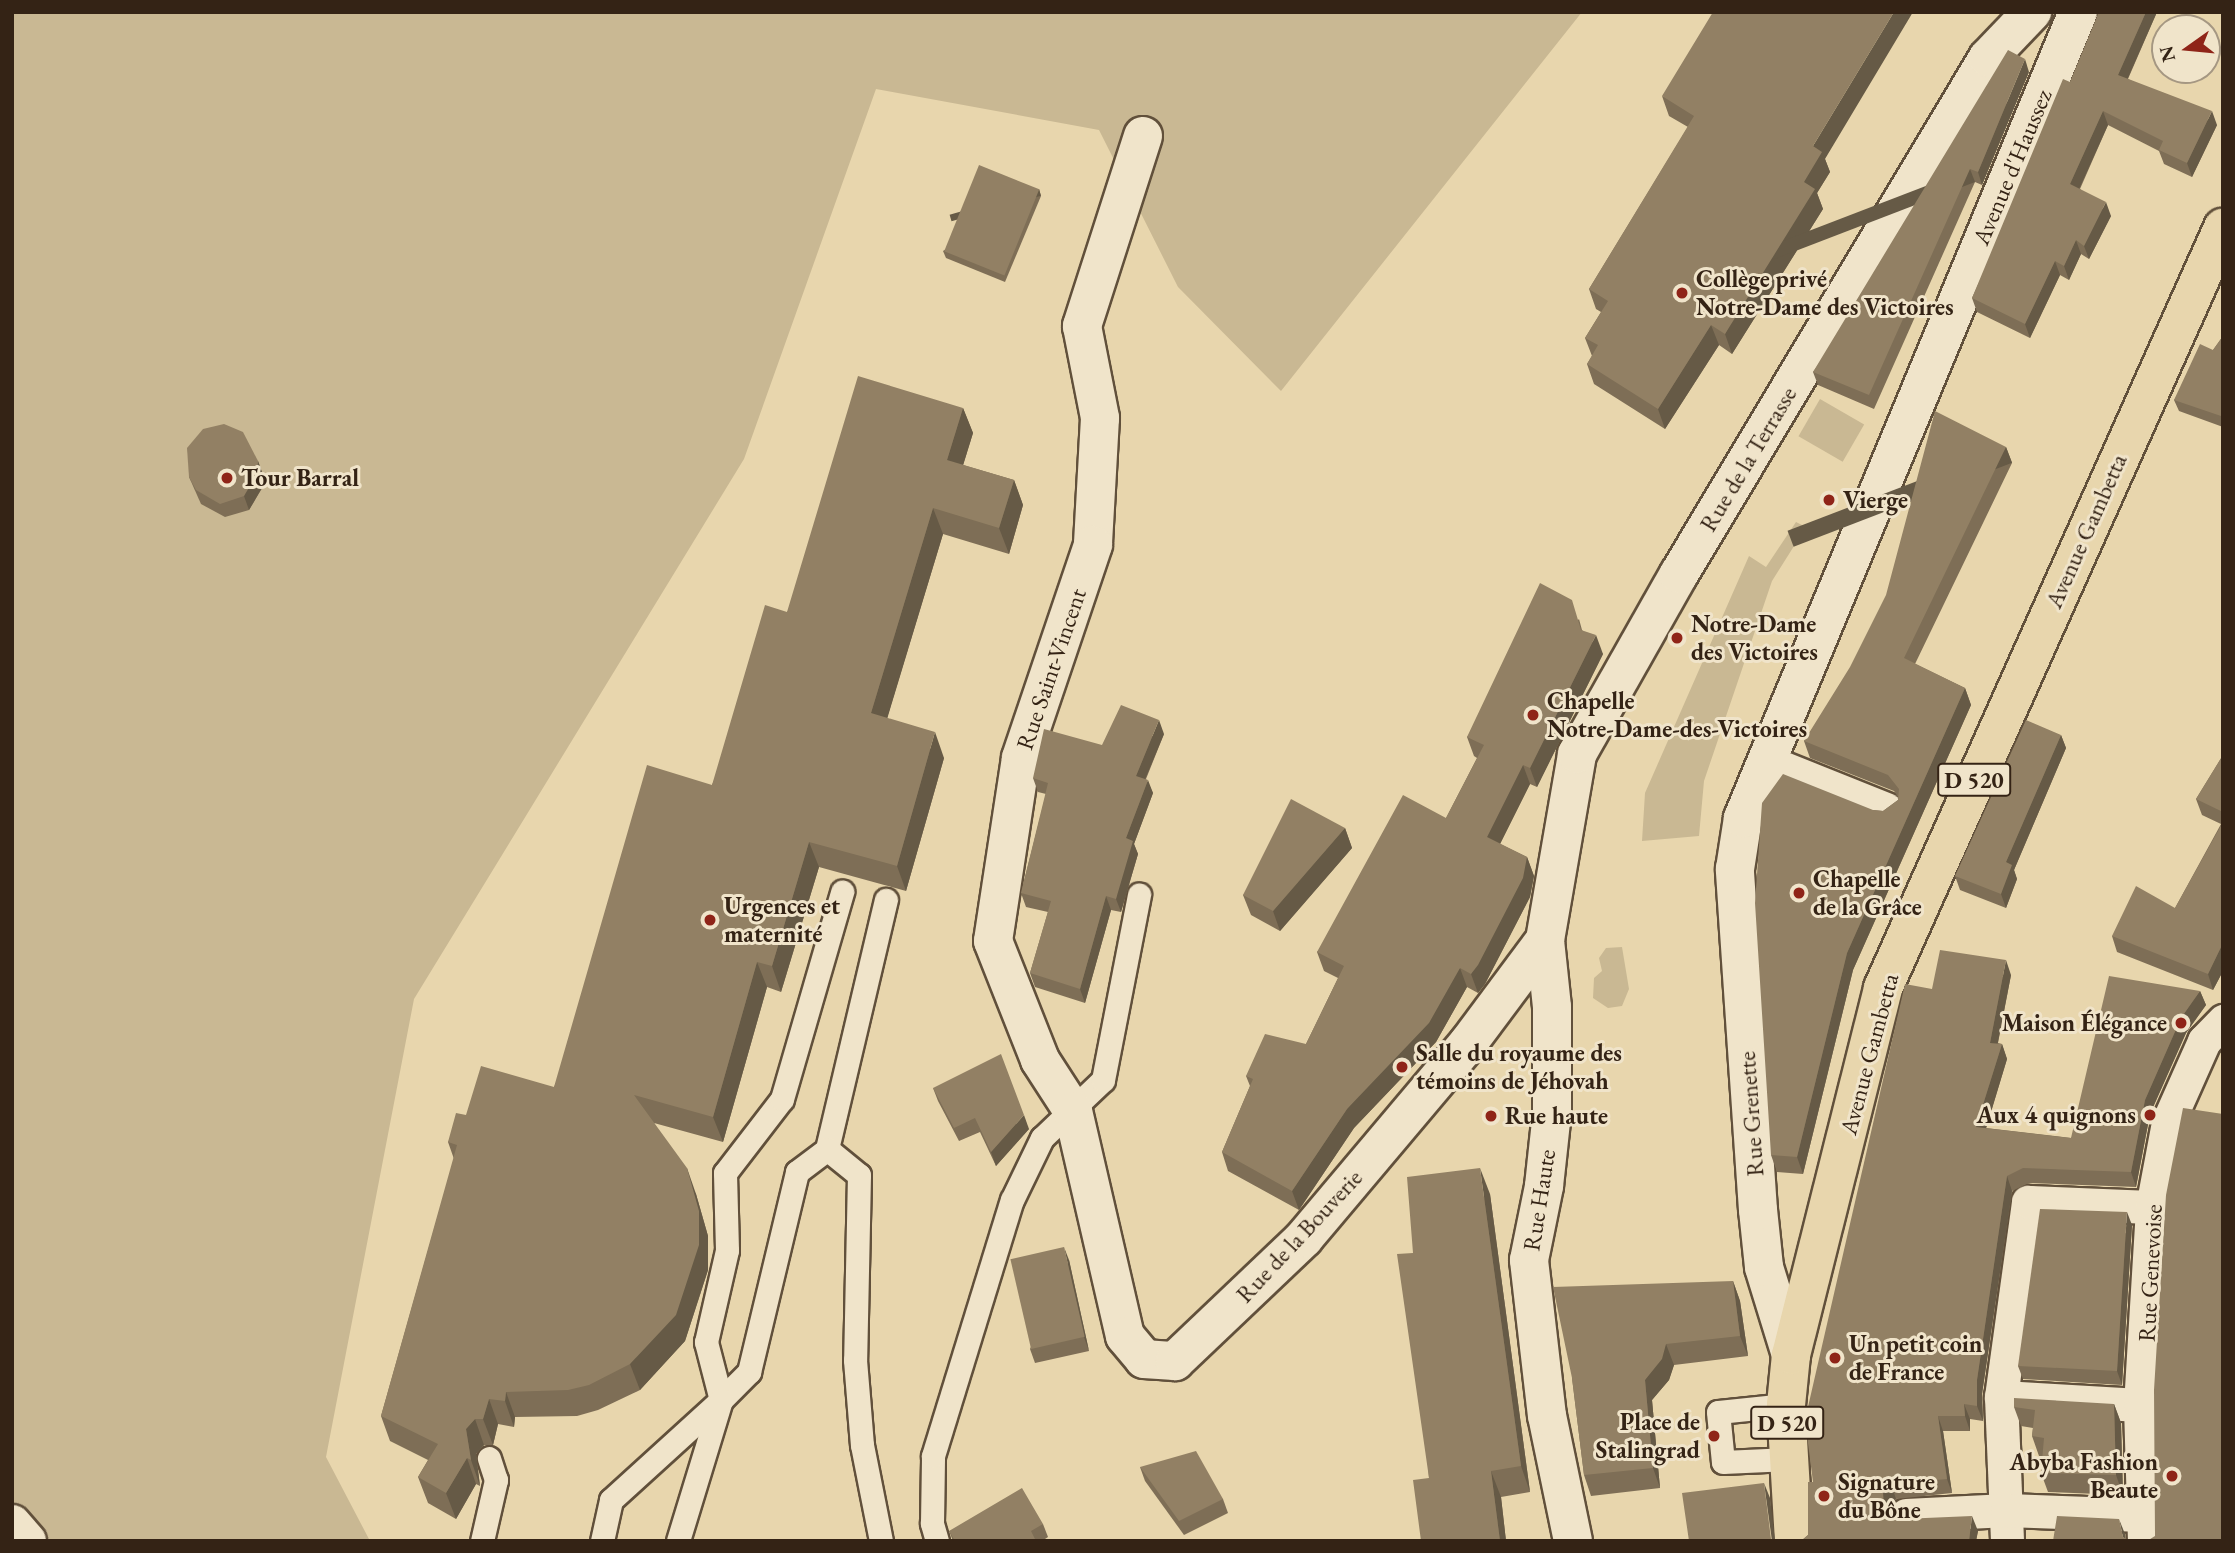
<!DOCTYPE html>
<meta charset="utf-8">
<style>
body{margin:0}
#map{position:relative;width:2235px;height:1553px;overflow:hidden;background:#e8d6ad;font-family:"EB Garamond",serif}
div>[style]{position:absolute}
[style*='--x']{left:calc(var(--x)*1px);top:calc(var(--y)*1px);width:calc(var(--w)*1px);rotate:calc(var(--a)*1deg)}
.green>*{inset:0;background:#c9b893;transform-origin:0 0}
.roads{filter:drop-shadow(2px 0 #61503b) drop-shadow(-2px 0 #61503b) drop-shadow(0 2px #61503b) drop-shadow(0 -2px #61503b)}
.service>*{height:23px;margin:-11.5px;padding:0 11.5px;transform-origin:11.5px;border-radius:11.5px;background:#f0e4ca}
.pedestrian>*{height:33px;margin:-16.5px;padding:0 16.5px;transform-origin:16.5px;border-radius:16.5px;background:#f0e4ca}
.minor>*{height:38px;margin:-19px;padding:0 19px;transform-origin:19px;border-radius:19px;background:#f0e4ca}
.primary>*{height:38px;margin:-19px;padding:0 19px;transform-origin:19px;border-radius:19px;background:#e8d6ad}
.wall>*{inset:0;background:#7e6e56}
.shaded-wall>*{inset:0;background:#665a46;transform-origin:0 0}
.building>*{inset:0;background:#928064;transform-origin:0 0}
.dots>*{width:19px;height:19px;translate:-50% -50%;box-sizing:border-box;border:4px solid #f0e4ca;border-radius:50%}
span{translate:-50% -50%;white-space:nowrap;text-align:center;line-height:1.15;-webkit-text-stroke:6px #f0e4ca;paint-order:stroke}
.shield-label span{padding:2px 5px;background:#f0e4ca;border:2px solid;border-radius:5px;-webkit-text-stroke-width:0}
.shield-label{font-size:23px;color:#342315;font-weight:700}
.street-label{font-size:24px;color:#342315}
.poi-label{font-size:24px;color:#342315;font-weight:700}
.left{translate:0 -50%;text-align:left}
.right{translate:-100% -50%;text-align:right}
.frame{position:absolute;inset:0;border:14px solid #342315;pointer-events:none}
.north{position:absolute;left:2151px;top:14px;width:70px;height:70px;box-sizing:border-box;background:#f0e4ca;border:2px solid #a59782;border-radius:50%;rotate:255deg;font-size:19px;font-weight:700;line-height:28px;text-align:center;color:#342315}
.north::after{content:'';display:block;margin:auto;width:24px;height:32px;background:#8f2418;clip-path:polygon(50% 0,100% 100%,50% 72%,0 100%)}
</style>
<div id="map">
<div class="green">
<i style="clip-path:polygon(12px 12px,1582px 12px,1281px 391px,1178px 287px,1099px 130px,876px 89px,744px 459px,414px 999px,326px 1457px,370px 1541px,12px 1541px)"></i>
<i style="left:1820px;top:399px;width:51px;height:43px;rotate:30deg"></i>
<i style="clip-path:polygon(1796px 522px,1806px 527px,1772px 581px,1704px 781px,1699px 836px,1642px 841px,1645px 793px,1749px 556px,1766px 567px)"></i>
<i style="clip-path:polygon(1622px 947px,1629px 989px,1622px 1006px,1608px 1008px,1593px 998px,1594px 978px,1602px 971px,1599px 958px,1606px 948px)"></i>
</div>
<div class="roads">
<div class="service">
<i style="--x:827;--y:1149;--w:256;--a:-76.7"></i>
<i style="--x:721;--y:1400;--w:40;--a:-45"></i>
<i style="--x:749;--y:1372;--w:206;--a:-76.5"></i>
<i style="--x:797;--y:1172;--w:38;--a:-37"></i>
<i style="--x:827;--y:1149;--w:41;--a:39.1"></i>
<i style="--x:859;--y:1175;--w:185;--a:91.2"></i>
<i style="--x:855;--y:1360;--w:85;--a:85.3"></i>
<i style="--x:862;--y:1445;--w:98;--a:78.8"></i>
<i style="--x:721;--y:1400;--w:60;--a:-104.5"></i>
<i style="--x:706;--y:1342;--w:94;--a:-77.1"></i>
<i style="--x:727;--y:1250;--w:77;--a:-91.5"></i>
<i style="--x:725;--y:1173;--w:93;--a:-52.4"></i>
<i style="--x:782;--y:1099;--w:216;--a:-73.8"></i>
<i style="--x:1786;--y:1405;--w:68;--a:174.1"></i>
<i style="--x:1718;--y:1412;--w:50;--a:84.3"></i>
<i style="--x:1723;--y:1462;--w:66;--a:-2.6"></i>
<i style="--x:482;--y:1541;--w:63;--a:-77.1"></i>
<i style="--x:496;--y:1480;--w:23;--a:-108"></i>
<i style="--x:602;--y:1541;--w:42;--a:-77.6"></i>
<i style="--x:611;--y:1500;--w:149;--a:-42.3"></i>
<i style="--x:721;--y:1400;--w:147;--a:107"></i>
<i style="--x:937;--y:1541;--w:19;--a:-106"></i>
<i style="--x:932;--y:1523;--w:67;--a:-89.1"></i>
<i style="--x:933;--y:1456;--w:268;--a:-72.9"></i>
<i style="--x:1012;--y:1200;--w:69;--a:-64.2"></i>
<i style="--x:1042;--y:1138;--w:84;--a:-43.6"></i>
<i style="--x:1103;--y:1080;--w:189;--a:-79"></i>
</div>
<div class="pedestrian">
<i style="--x:1766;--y:761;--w:129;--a:21.8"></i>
<i style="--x:2001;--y:1397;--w:144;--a:87.6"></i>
<i style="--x:2140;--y:1405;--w:139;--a:-176.7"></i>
<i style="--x:2001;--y:1397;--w:197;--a:-82.1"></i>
<i style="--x:2028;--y:1202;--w:124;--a:2.3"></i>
<i style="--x:1906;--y:1515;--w:101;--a:-2.8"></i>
<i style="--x:2007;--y:1510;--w:135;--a:2.1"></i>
<i style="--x:2144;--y:1541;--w:136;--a:-91.7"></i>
<i style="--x:2140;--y:1405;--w:198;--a:-86.5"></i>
<i style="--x:2152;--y:1207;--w:86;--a:-79.3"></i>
<i style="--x:2168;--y:1122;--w:89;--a:-66"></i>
<i style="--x:2204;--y:1041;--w:28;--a:-46"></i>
</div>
<div class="minor">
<i style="--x:1143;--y:136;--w:200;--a:107.8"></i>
<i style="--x:1082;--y:326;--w:94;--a:78.9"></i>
<i style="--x:1100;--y:418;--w:127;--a:93.2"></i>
<i style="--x:1093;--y:545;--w:225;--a:108.7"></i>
<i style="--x:1021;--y:758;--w:185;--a:98.7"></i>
<i style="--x:993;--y:941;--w:128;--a:68.4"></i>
<i style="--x:1040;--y:1060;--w:61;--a:57.1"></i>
<i style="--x:1073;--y:1111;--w:231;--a:77"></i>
<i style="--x:1125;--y:1336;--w:30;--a:50"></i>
<i style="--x:1144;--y:1359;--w:31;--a:4"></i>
<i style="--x:1175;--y:1361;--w:178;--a:-43.6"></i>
<i style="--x:1304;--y:1238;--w:256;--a:-49.9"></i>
<i style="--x:1469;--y:1042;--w:127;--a:-53.3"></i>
<i style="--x:1791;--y:1355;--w:92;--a:-107.1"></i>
<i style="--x:1764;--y:1267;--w:57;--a:-96"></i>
<i style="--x:1758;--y:1210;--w:342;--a:-93.9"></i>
<i style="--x:1735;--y:869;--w:52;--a:-81.1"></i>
<i style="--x:1743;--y:818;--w:873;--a:-67.43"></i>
<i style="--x:12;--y:1524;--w:23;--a:49"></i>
<i style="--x:1573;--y:1541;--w:128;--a:-101.7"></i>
<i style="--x:1547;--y:1416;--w:157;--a:-96.6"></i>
<i style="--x:1529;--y:1260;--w:76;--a:-78.5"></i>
<i style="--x:1544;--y:1186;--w:74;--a:-83.8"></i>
<i style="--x:1552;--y:1112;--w:105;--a:-90"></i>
<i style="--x:1552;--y:1007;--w:67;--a:-96"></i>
<i style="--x:1545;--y:940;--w:189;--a:-80.2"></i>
<i style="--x:1577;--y:754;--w:207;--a:-60.5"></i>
<i style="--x:1679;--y:574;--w:601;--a:-59.09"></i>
<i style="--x:1988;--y:58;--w:64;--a:-46.3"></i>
</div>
<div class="primary">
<i style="--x:1794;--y:1541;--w:136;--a:-93.4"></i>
<i style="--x:1786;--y:1405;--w:50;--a:-84.3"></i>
<i style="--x:1791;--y:1355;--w:378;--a:-75.9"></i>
<i style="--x:1883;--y:988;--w:833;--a:-65.9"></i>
</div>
</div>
<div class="wall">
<i style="clip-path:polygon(2099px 12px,2157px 12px,2128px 79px,2217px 125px,2192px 177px,2164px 164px,2159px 151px,2108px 125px,2080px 189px,2111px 216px,2089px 259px,2081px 254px,2069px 280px,2060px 275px,2030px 338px,1977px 312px,1972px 298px,2070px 82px)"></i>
<i style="clip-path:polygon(2029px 72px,1982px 185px,1975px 182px,1874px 409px,1818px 385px,1813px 372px)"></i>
<i style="clip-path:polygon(1662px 96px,1825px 159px,1830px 172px,1817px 193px,1823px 209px,1732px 354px,1719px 345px,1665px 429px,1594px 384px,1587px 364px,1592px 356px,1585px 338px,1601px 312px,1596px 309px,1589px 289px,1688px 127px,1669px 116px)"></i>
<i style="clip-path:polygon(1039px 189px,1041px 196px,1005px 282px,946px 258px,943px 251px)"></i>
<i style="clip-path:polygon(2223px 336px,2223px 427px,2179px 411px,2174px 400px,2213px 350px)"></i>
<i style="clip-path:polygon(963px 408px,973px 433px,963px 465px,1014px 480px,1023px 505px,1009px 554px,943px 534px,887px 718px,944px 758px,906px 891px,819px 867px,781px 992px,767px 987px,723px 1142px,654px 1123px,696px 1194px,708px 1236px,708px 1270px,685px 1341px,640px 1390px,598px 1410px,577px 1416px,515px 1417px,514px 1427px,498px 1424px,493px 1445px,484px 1445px,476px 1454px,480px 1486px,476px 1484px,456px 1519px,428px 1503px,418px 1477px,428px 1460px,390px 1441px,381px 1416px,454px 1159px,448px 1142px,466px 1115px,554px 1087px,712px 785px,787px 612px)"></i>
<i style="clip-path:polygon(2006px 447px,2012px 463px,1915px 664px,1965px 688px,1971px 705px,1853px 970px,1803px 1174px,1777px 1172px,1771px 1155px,1873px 810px,1883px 811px,1898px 800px,1898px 797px,1894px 791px,1810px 758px,1804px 741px)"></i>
<i style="clip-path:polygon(258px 461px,263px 475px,262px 488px,249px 510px,225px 517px,201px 504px,189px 477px)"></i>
<i style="clip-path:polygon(1579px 619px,1582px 630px,1603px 654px,1537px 787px,1530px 784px,1500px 844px,1527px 857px,1534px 876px,1530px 897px,1485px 984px,1478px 993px,1467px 987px,1436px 1042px,1354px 1128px,1299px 1210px,1228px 1171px,1222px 1152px,1250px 1086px,1246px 1076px,1306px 1044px,1338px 978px,1324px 971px,1317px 952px,1446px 818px,1477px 758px,1474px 756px,1467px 737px)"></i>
<i style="clip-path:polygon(1164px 734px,1146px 779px,1153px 793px,1134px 844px,1138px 854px,1121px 912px,1111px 910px,1085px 1003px,1035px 987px,1030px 973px,1048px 912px,1026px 907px,1021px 893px,1046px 794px,1038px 792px,1033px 778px,1102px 745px)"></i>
<i style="clip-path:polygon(2061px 735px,2066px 748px,2014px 870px,2017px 879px,2006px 908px,1960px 890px,1955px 876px)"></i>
<i style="clip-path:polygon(2223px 755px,2223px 971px,2213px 990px,2117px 952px,2112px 936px,2175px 908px,2221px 824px,2202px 815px,2196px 799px)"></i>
<i style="clip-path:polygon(1345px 828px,1352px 848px,1280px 931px,1251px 915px,1243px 895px)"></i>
<i style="clip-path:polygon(2011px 975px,1998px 1043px,2002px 1044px,2007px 1059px,1986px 1128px,2071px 1138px,2200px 991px,2206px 1005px,2186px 1033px,2150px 1114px,2136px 1187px,2029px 1183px,2012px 1191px,1982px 1394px,1983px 1421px,1970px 1419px,1970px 1431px,1943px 1431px,1952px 1493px,1896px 1499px,1889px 1507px,1889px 1513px,1902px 1519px,1978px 1531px,1976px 1541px,1801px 1541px,1808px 1535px,1813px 1482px,1932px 989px)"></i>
<i style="clip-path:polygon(933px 1088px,1029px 1129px,996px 1166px,980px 1132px,959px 1141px,938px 1101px)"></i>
<i style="clip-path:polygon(1490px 1194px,1530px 1492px,1501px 1497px,1506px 1541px,1421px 1541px,1429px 1478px,1413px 1253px)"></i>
<i style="clip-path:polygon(2132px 1225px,2122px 1385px,2023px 1379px,2018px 1366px)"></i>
<i style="clip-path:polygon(1069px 1260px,1089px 1351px,1035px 1363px,1030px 1349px)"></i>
<i style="clip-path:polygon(1733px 1281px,1740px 1301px,1748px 1356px,1674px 1365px,1669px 1380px,1652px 1400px,1660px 1488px,1591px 1496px,1584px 1475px,1572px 1378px)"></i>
<i style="clip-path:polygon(2114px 1404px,2121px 1423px,2123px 1495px,2048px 1492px,2041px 1473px,2042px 1456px,2039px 1456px,2032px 1436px,2033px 1428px,2021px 1426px,2014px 1407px)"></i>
<i style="clip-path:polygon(1140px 1467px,1223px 1499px,1228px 1513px,1184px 1535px,1145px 1481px)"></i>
<i style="clip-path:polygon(1043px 1524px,1048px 1537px,1042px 1541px,953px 1541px,949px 1531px)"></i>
</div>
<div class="shaded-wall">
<i style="clip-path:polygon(1894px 12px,1913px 12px,1825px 159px,1830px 172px,1817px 193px,1823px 209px,1732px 354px,1725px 334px,1804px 182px,1813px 146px)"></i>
<i style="clip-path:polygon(2146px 12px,2157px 12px,2123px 89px,2118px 75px)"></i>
<i style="clip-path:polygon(2025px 59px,2029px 72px,1982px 185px,1978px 172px)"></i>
<i style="clip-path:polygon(2103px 111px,2108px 125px,2075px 198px,2070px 184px)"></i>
<i style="clip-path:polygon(2212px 111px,2217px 125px,2192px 177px,2187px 163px)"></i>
<i style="left:1970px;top:169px;width:14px;height:248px;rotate:69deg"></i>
<i style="left:1039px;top:189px;width:7px;height:93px;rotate:74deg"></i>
<i style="clip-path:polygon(2106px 202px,2111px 216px,2089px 259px,2084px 246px)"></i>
<i style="clip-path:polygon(2076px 240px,2081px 254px,2069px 280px,2064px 266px)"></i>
<i style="clip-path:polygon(2055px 261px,2060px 275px,2030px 338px,2025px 324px)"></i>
<i style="clip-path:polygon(1711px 325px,1719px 345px,1665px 429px,1658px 409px)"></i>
<i style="clip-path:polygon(963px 408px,973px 433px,957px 485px,947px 460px)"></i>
<i style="left:2006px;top:447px;width:17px;height:234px;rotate:69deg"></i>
<i style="clip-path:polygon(258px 461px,263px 475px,262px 488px,249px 510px,244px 496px)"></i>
<i style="clip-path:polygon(1014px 480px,1023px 505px,1009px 554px,999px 528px)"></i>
<i style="clip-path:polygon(933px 508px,943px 534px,881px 739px,871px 713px)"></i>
<i style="clip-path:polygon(1596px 635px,1603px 654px,1537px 787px,1530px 768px)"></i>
<i style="clip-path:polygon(1965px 688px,1971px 705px,1853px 970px,1803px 1174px,1797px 1157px,1847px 953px)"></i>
<i style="clip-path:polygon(1159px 720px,1164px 734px,1141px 789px,1136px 776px)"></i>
<i style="clip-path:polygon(935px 732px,944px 758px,906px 891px,897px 866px)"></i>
<i style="clip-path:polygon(2061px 735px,2066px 748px,2014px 870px,2017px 879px,2006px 908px,2001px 894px,2006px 862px)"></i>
<i style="clip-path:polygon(1523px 765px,1530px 784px,1494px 856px,1487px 837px)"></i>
<i style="clip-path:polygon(1148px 780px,1153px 793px,1134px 844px,1138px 854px,1121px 912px,1116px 899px,1126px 838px)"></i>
<i style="clip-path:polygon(1345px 828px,1352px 848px,1280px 931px,1273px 911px)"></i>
<i style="clip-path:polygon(809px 842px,819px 867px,781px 992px,772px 966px)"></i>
<i style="clip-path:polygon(1527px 857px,1534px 876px,1530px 897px,1485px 984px,1478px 993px,1471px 974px)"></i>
<i style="clip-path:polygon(1106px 896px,1111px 910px,1085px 1003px,1080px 989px)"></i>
<i style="clip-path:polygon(2223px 943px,2223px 971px,2213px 990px,2208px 974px)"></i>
<i style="clip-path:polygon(2006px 960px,2011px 975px,1995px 1057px,1990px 1043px)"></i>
<i style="clip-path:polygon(757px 962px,767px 987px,723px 1142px,713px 1117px)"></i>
<i style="clip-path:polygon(1460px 968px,1467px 987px,1436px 1042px,1354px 1128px,1299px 1210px,1292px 1191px,1347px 1109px)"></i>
<i style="clip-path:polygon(2200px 991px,2206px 1005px,2186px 1033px,2150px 1114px,2136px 1187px,2131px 1172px,2145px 1100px,2181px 1018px)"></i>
<i style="clip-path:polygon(2002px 1044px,2007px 1059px,1982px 1142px,1976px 1127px)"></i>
<i style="clip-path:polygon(1024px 1115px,1029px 1129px,996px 1166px,991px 1152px)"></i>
<i style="clip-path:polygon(687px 1168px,696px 1194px,708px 1236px,708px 1270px,685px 1341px,640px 1390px,630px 1364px)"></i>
<i style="clip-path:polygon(1480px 1168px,1490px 1194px,1530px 1492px,1521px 1466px)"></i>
<i style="clip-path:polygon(2007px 1176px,2012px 1191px,1982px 1394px,1983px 1421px,1977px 1406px,1977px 1380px)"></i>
<i style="clip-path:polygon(2127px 1212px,2132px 1225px,2122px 1385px,2117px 1371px)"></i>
<i style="clip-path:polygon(1064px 1247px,1069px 1260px,1089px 1351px,1084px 1337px)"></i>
<i style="clip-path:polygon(1733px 1281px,1740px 1301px,1748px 1356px,1740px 1336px)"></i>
<i style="clip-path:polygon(1666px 1344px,1674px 1365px,1669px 1380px,1652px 1400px,1660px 1488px,1653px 1468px,1645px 1380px)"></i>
<i style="clip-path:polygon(506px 1392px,515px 1417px,514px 1427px,505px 1401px)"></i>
<i style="clip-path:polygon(489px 1399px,498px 1424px,493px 1445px,483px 1419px)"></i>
<i style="clip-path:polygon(1964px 1404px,1970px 1419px,1970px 1431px,1965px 1416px)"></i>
<i style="clip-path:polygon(2114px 1404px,2121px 1423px,2123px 1495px,2116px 1475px)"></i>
<i style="clip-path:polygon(1938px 1416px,1943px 1431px,1952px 1493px,1947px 1479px)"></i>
<i style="clip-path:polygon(475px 1419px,484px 1445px,476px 1454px,480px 1486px,471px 1460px,466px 1429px)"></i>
<i style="clip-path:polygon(467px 1458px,476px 1484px,456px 1519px,446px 1493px)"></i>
<i style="clip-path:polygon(1491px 1471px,1501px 1497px,1506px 1541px,1500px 1541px)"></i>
<i style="clip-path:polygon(1764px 1483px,1770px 1498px,1775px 1541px,1772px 1541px)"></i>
<i style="clip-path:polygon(1891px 1484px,1896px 1499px,1889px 1507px,1890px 1525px,1884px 1510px,1883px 1492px)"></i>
<i style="clip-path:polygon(1972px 1516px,1978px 1531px,1976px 1541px,1969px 1541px)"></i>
<i style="clip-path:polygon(2119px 1519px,2125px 1534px,2126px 1541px,2123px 1537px)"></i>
</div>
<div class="building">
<i style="clip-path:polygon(1713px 12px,1894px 12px,1813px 146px,1822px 152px,1804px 182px,1815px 189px,1725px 334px,1711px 325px,1658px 409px,1587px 364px,1598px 345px,1585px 338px,1608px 301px,1589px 289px,1694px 116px,1662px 96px)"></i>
<i style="clip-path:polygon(2099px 12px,2146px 12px,2118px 75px,2212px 111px,2187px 163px,2159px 150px,2163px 141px,2103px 111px,2070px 184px,2106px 202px,2084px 246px,2076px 240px,2064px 266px,2055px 261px,2025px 324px,1972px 298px,2063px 79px,2070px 82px)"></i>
<i style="clip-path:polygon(2008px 50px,2025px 59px,1978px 172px,1970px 169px,1869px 395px,1813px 372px)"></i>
<i style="left:979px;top:165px;width:65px;height:93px;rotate:22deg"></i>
<i style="clip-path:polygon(2223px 336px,2223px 412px,2221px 416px,2174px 400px,2200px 344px,2213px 350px)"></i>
<i style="clip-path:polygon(858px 376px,963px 408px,947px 460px,1014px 480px,999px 528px,933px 508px,871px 713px,935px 732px,897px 866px,809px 842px,772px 966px,757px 962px,713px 1117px,634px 1095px,687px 1168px,699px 1211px,699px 1245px,676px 1315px,630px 1364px,589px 1385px,568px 1390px,506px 1392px,505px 1401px,489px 1399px,483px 1419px,475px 1419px,466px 1429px,471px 1460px,467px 1458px,446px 1493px,418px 1477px,438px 1444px,381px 1416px,457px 1145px,448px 1142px,456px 1113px,466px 1115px,481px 1066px,554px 1087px,647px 765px,712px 785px,765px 605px,787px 612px)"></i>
<i style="clip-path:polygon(1935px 411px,2006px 447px,1904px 658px,1965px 688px,1847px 953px,1797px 1157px,1771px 1155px,1755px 903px,1762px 803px,1783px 774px,1873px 810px,1883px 811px,1898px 800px,1899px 789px,1888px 775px,1804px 741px,1850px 667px,1886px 595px)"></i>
<i style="clip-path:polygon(224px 424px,243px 432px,258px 461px,257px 474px,244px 496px,220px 504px,196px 490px,189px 477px,187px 448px,203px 429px)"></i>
<i style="clip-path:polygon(1540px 583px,1572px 600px,1581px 630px,1596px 635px,1530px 768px,1523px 765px,1487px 837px,1527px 857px,1523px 878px,1478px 965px,1471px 974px,1460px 968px,1429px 1023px,1347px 1109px,1292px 1191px,1222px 1152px,1253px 1079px,1246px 1076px,1265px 1034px,1306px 1044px,1344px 966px,1317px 952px,1403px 795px,1446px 818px,1484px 745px,1467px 737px)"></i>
<i style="clip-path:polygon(1121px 705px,1159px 720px,1136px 776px,1148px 780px,1126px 838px,1133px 841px,1116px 899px,1106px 896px,1080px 989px,1030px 973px,1051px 901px,1021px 893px,1048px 783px,1033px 778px,1044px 729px,1102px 745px)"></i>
<i style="clip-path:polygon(2026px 720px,2061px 735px,2006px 862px,2012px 865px,2001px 894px,1955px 876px)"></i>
<i style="clip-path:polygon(2223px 755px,2223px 812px,2196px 799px)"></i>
<i style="clip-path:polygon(1291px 799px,1345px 828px,1273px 911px,1243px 895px)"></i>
<i style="clip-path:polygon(2223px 822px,2223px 943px,2208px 974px,2112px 936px,2136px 886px,2175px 908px)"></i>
<i style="clip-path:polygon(1940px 950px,2006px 960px,1990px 1043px,2002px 1044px,1976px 1127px,2071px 1138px,2109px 976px,2200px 991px,2181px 1018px,2145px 1100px,2131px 1172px,2023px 1168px,2007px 1176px,1977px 1380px,1977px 1406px,1964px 1404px,1965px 1416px,1938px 1416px,1947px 1479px,1891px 1484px,1883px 1492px,1884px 1510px,1902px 1519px,1972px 1516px,1969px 1541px,1801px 1541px,1808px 1535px,1808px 1482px,1813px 1482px,1805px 1420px,1905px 984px,1932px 989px)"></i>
<i style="clip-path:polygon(1001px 1054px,1024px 1115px,991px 1152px,975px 1118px,954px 1128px,933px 1088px)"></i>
<i style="clip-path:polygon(2183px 1108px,2223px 1114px,2223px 1541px,2147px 1541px,2155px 1536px,2154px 1390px,2166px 1195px)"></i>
<i style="clip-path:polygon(1480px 1168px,1521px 1466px,1491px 1471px,1500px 1541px,1421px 1541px,1413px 1480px,1429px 1478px,1397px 1254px,1413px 1253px,1407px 1177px)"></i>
<i style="clip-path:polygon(2040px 1209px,2127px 1212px,2117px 1371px,2018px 1366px)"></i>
<i style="left:1064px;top:1247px;width:92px;height:55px;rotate:77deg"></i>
<i style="clip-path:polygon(1733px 1281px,1740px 1336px,1666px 1344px,1662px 1359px,1645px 1380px,1653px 1468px,1584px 1475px,1572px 1378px,1553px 1287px)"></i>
<i style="clip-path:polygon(2014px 1398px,2114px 1404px,2116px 1475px,2041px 1473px,2044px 1438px,2032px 1436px,2035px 1410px,2014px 1407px)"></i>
<i style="clip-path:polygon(1196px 1451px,1223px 1499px,1179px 1521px,1140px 1467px)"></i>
<i style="clip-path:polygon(1764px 1483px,1771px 1539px,1775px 1541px,1689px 1541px,1682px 1493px)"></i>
<i style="clip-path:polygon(1022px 1488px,1043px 1524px,1031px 1531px,1036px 1541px,955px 1541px,949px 1531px)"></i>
<i style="clip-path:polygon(2057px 1516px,2119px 1519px,2123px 1537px,2130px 1541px,2053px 1541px)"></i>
</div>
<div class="dots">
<i style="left:1682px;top:293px;background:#8f2418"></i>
<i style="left:227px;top:478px;background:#8f2418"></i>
<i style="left:1829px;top:500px;background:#8f2418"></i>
<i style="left:1677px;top:638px;background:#8f2418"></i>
<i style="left:1533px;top:715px;background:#8f2418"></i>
<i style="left:1799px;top:893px;background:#8f2418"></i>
<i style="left:710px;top:920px;background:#8f2418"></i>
<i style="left:2181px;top:1023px;background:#8f2418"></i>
<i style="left:1402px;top:1067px;background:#8f2418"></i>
<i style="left:2150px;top:1115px;background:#8f2418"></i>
<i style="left:1491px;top:1116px;background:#8f2418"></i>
<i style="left:1835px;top:1358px;background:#8f2418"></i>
<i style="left:1714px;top:1436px;background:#8f2418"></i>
<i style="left:2172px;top:1476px;background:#8f2418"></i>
<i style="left:1824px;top:1496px;background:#8f2418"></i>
</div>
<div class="shield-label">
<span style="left:1974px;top:780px">D 520</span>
<span style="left:1787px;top:1423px">D 520</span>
</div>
<div class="street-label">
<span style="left:2012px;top:167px;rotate:-67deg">Avenue d'Haussez</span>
<span style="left:1748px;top:459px;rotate:-59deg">Rue de la Terrasse</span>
<span style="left:2086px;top:531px;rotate:-66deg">Avenue Gambetta</span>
<span style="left:1051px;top:669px;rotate:-71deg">Rue Saint-Vincent</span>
<span style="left:1869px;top:1054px;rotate:-75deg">Avenue Gambetta</span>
<span style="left:1751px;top:1114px;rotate:-94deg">Rue Grenette</span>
<span style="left:1539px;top:1200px;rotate:-81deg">Rue Haute</span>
<span style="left:1299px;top:1236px;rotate:-47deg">Rue de la Bouverie</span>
<span style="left:2150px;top:1273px;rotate:-87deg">Rue Genevoise</span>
</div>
<div class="poi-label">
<span class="left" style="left:1696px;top:293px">Collège privé<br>Notre-Dame des Victoires</span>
<span class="left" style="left:241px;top:478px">Tour Barral</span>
<span class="left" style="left:1843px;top:500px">Vierge</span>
<span class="left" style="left:1691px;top:638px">Notre-Dame<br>des Victoires</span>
<span class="left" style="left:1547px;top:715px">Chapelle<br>Notre-Dame-des-Victoires</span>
<span class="left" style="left:1813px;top:893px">Chapelle<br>de la Grâce</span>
<span class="left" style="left:724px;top:920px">Urgences et<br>maternité</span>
<span class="right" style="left:2167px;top:1023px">Maison Élégance</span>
<span class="left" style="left:1416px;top:1067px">Salle du royaume des<br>témoins de Jéhovah</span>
<span class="right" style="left:2136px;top:1115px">Aux 4 quignons</span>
<span class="left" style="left:1505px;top:1116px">Rue haute</span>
<span class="left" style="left:1849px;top:1358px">Un petit coin<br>de France</span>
<span class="right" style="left:1700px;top:1436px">Place de<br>Stalingrad</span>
<span class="right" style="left:2158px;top:1476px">Abyba Fashion<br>Beaute</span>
<span class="left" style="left:1838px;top:1496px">Signature<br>du Bône</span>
</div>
<div class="frame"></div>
<div class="north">N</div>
</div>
